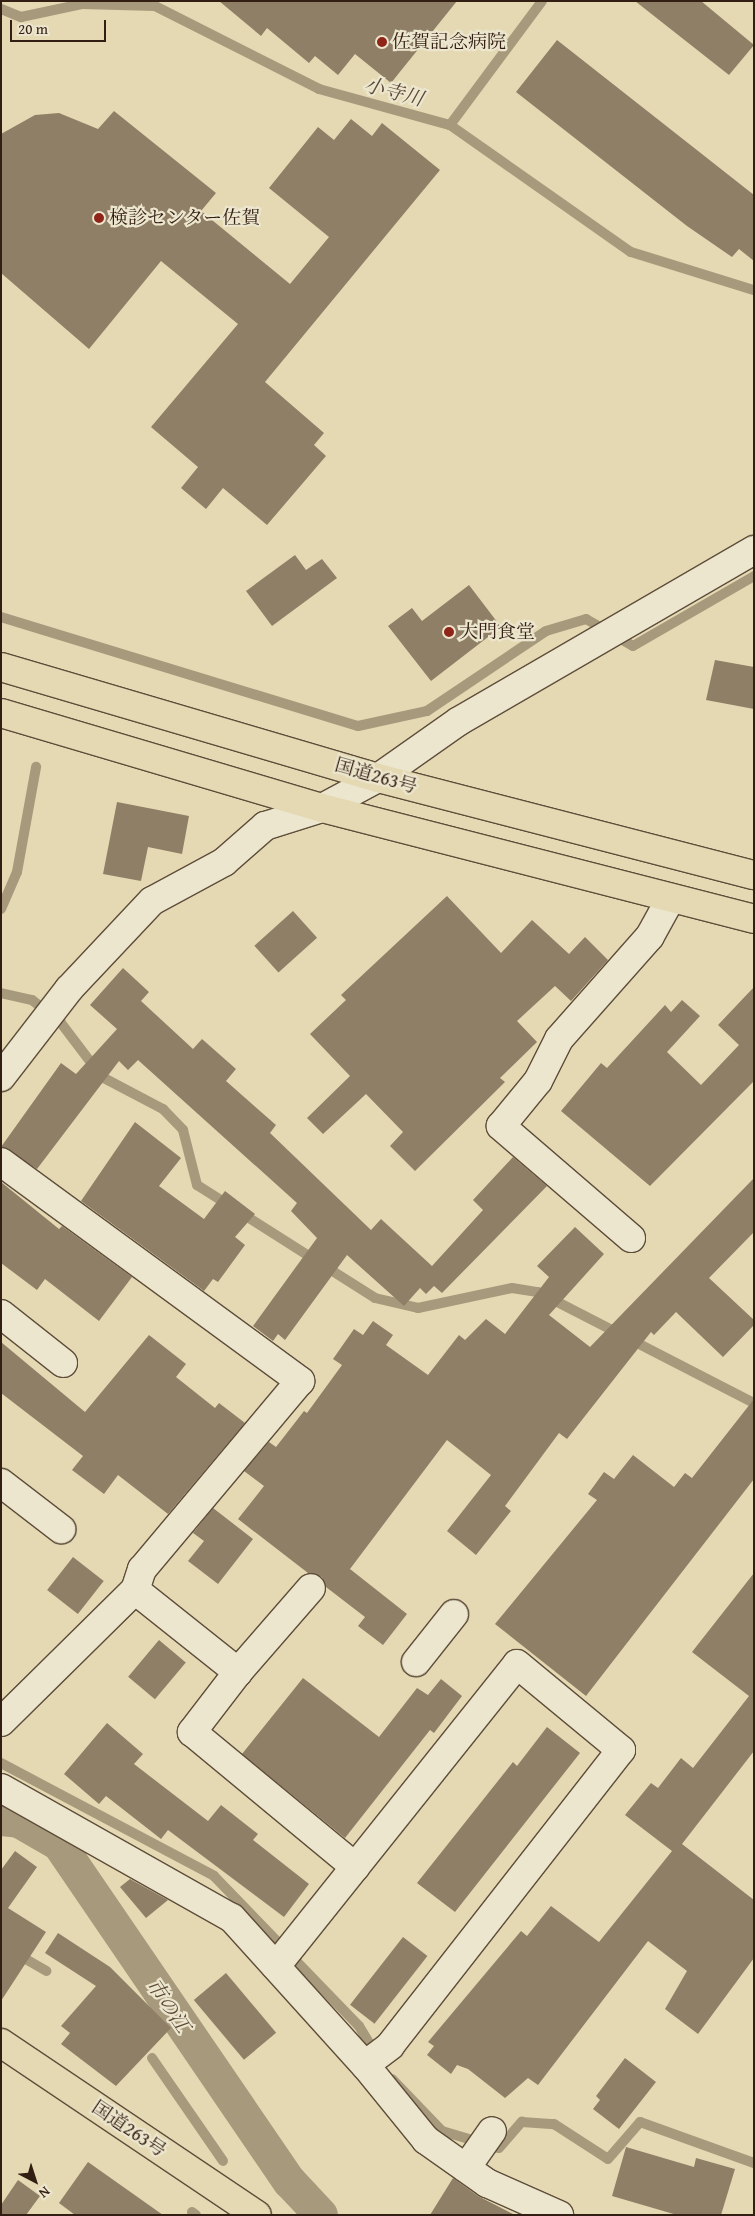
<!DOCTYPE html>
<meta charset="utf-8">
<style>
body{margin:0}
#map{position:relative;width:755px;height:2216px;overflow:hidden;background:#e4d9b3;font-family:"Gentium Book Plus","Noto Serif JP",serif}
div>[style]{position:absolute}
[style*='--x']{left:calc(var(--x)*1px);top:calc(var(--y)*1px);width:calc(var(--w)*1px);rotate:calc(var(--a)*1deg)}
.stream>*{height:10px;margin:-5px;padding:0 5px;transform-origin:5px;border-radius:5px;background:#a7997c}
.canal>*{height:34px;margin:-17px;padding:0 17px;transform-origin:17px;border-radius:17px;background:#a7997c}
.building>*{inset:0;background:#8f7f66;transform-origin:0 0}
.roads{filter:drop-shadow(1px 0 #5e4d3a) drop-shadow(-1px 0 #5e4d3a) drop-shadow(0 1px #5e4d3a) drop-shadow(0 -1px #5e4d3a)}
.minor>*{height:28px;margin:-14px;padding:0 14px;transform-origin:14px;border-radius:14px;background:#ede6ce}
.highway>*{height:28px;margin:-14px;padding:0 14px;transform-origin:14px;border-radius:14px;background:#e4d9b3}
.dots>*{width:14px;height:14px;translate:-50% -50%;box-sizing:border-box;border:2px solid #ede6ce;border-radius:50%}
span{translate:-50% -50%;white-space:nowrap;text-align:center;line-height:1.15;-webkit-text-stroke:4.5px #ede6ce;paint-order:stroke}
.poi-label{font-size:19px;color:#321e12}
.left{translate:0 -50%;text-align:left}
.street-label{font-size:19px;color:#321e12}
.water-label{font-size:20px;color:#5b4937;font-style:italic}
.frame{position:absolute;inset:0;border:2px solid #321e12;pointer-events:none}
.north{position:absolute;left:10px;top:2156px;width:50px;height:50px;-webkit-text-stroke:4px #ede6ce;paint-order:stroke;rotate:140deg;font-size:14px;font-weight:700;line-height:20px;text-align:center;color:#321e12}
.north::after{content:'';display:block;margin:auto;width:18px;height:22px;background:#321e12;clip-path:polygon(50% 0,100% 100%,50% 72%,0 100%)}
.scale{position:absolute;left:10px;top:20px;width:96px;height:22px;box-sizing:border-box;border:2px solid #321e12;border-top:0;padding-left:6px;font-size:15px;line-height:18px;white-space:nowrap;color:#321e12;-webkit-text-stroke:4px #ede6ce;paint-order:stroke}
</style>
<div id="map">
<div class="stream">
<i style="--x:1;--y:9;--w:22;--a:22"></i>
<i style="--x:21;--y:17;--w:62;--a:-12"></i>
<i style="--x:82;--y:4;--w:73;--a:1.6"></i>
<i style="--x:155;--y:6;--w:184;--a:26.8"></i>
<i style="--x:319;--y:89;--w:136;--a:15.4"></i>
<i style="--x:450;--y:125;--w:221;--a:35.1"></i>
<i style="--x:631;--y:252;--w:129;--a:17.2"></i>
<i style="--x:450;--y:125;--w:154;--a:-53.4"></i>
<i style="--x:1;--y:617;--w:373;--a:17"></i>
<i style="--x:358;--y:726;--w:71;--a:-12.3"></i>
<i style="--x:427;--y:711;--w:143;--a:-33.9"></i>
<i style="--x:546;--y:631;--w:42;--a:-16.7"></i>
<i style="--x:586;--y:619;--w:54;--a:29.9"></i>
<i style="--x:633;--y:646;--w:140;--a:-30"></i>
<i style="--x:1;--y:909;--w:40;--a:-66.6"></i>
<i style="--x:17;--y:872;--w:107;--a:-79.7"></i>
<i style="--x:1;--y:993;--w:32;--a:13"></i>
<i style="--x:32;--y:1000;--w:37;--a:38"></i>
<i style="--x:61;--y:1023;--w:68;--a:52.8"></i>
<i style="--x:102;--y:1077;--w:69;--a:27.7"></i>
<i style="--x:163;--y:1109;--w:29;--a:46"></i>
<i style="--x:183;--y:1130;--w:57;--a:75.7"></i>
<i style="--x:197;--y:1185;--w:211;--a:32.4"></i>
<i style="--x:375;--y:1298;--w:44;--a:13.1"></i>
<i style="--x:418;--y:1308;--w:96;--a:-12"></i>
<i style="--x:512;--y:1288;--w:26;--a:9"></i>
<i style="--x:538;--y:1292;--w:243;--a:27.2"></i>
<i style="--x:1;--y:1763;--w:241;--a:27.9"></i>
<i style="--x:214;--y:1876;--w:209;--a:46"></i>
<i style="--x:359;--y:2026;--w:33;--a:59"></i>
<i style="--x:17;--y:1954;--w:34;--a:30"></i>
<i style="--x:152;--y:2058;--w:125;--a:55.4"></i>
<i style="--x:392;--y:2079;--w:72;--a:46.1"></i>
<i style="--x:442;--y:2131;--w:59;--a:16.6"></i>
<i style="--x:499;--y:2148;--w:35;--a:-49"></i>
<i style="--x:522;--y:2122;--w:32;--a:4"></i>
<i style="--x:554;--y:2124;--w:64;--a:32.9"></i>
<i style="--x:608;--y:2159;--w:49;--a:-49.1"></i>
<i style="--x:640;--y:2122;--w:121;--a:19.8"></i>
<i style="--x:192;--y:2212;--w:5;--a:37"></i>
</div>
<div class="canal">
<i style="--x:1;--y:1819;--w:18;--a:6"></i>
<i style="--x:19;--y:1821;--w:46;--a:29.9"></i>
<i style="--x:59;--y:1844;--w:409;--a:55.7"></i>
<i style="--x:290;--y:2182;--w:45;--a:46.8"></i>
</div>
<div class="building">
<i style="clip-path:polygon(219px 1px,457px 1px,391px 83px,355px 54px,338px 75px,315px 56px,309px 63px,267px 28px,261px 36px)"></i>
<i style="clip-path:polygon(635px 1px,701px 1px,754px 45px,729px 75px)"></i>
<i style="clip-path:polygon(557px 40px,754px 195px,754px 261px,739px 249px,732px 257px,687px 226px,516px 92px)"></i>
<i style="clip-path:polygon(114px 111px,216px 193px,201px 211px,290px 284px,329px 237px,269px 188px,318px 127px,334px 140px,351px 119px,372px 136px,382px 123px,440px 170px,265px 382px,324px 433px,314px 445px,326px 456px,267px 525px,223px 488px,206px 509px,181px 488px,198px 467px,151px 427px,238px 324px,161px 261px,89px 349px,1px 273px,1px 134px,35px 115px,59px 113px,98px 129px)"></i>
<i style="clip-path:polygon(295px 555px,306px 570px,322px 559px,337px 578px,272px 626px,246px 591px)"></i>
<i style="clip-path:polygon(469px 585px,501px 627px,431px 681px,388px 626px,412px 608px,422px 621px)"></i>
<i style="clip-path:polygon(715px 660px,754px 667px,754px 709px,706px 700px)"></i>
<i style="clip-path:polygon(117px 802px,189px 816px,182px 854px,148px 847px,141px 881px,103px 874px)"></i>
<i style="clip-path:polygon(447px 896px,501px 953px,532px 920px,569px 954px,585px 937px,608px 960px,571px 1001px,555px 986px,517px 1021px,537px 1042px,500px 1078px,505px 1082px,415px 1171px,390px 1146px,403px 1132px,366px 1094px,323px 1134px,307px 1118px,350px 1076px,310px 1034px,346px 1000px,341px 995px)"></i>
<i style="left:293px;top:911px;width:36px;height:52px;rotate:48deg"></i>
<i style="clip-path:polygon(123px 968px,149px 992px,141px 1001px,193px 1049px,202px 1039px,236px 1069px,226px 1081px,276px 1125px,270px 1133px,371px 1230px,381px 1219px,432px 1266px,483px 1210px,473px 1200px,513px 1157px,547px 1186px,442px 1293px,434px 1286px,426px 1294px,420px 1288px,404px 1306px,347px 1255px,285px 1340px,278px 1334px,273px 1341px,253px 1326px,317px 1238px,291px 1211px,297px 1203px,138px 1060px,128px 1070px,119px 1061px,37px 1169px,1px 1147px,61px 1063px,76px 1074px,117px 1029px,90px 1005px)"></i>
<i style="clip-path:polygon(754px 987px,754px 1081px,650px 1186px,561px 1111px,601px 1063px,607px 1068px,665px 1005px,671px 1012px,682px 1000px,700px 1016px,667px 1052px,701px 1085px,739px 1045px,718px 1025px)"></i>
<i style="clip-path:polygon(135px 1122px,181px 1158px,159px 1186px,204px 1219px,225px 1191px,255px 1214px,235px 1237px,245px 1245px,218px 1282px,213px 1279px,204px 1291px,81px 1201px)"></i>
<i style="clip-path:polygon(754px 1178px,754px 1232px,709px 1278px,754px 1320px,754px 1325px,723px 1357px,676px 1312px,654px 1335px,651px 1332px,567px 1439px,559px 1433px,505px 1506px,511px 1511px,476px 1555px,447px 1531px,491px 1475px,447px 1440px,350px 1569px,407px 1614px,383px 1645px,358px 1626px,365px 1617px,326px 1587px,322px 1577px,308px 1573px,238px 1519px,264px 1486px,244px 1471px,269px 1442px,276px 1447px,304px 1411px,307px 1413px,342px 1365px,333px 1359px,354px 1329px,363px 1335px,373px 1321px,393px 1335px,386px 1345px,428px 1375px,459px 1335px,465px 1340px,486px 1319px,505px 1334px,549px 1277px,537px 1266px,575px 1227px,604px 1254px,549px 1315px,590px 1347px)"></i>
<i style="clip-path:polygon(1px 1182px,59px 1229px,62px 1226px,132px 1277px,99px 1321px,45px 1279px,37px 1290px,1px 1263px)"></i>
<i style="clip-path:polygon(149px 1335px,186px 1364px,176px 1377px,215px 1408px,219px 1403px,245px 1423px,168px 1514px,118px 1475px,104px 1494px,72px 1470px,83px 1456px,1px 1393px,1px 1342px,85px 1412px)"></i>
<i style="clip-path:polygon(754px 1399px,754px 1479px,586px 1696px,495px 1624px,597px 1500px,588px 1494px,604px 1472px,614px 1479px,633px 1455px,674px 1487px,685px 1473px,692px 1478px)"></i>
<i style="clip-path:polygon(213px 1508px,253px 1539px,218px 1584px,188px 1561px,204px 1541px,193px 1533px)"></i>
<i style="left:73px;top:1557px;width:39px;height:42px;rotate:38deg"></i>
<i style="clip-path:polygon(754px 1573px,754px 1751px,682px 1844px,754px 1900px,754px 1958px,698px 2034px,665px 2009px,687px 1971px,648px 1941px,538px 2085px,528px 2078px,505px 2098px,468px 2069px,457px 2065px,451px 2074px,427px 2055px,434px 2046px,428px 2042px,521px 1931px,527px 1936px,551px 1906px,599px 1942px,672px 1851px,625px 1815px,651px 1783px,658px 1788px,681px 1758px,693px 1768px,749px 1696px,692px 1652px)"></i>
<i style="left:159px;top:1640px;width:35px;height:48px;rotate:40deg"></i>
<i style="clip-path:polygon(303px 1678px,379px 1737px,417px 1688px,428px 1695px,441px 1679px,462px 1696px,434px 1733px,430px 1730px,345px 1838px,242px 1754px)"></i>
<i style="clip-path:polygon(107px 1723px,143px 1754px,134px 1764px,208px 1821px,221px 1805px,258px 1834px,253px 1840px,309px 1884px,284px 1917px,168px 1830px,161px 1839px,106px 1796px,99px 1804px,64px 1774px)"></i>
<i style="clip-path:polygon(547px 1727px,580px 1753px,455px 1912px,417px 1883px,513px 1762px,517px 1766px)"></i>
<i style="clip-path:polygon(15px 1851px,37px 1867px,8px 1908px,46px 1932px,1px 2001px,1px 1870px)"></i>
<i style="clip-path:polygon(130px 1879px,168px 1900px,146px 1918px,120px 1887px)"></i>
<i style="clip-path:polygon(58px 1933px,110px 1967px,171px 2028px,116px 2086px,61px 2044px,70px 2033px,61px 2026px,96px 1986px,45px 1953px)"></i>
<i style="left:403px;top:1937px;width:31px;height:86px;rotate:38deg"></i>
<i style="left:226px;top:1973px;width:78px;height:42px;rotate:50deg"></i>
<i style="clip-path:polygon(625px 2058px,656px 2082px,619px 2129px,593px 2109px,600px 2100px,596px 2096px)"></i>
<i style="clip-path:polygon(626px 2147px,694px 2167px,696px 2158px,735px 2169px,721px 2215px,677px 2215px,612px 2196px)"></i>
<i style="clip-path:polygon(88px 2162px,163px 2215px,75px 2215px,59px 2203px)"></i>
<i style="clip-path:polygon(453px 2178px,478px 2196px,515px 2215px,430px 2215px)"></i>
<i style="clip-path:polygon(18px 2180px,40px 2196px,26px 2215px,1px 2215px,1px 2205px)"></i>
</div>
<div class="roads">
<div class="minor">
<i style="--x:1;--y:1077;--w:111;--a:-52.3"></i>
<i style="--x:69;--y:989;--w:121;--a:-46.7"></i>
<i style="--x:152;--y:901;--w:82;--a:-28.4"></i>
<i style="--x:224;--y:862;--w:55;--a:-41.3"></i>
<i style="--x:265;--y:826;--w:60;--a:-17.5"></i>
<i style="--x:322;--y:808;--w:64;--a:-28.2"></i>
<i style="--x:378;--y:778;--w:99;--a:-35.1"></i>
<i style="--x:459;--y:721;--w:341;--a:-30.1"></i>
<i style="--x:1;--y:1162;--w:371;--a:36.2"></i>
<i style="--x:300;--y:1381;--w:246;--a:130"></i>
<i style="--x:142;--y:1569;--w:22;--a:108"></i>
<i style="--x:631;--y:1238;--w:172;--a:-139.3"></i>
<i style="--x:501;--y:1126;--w:58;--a:-50.6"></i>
<i style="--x:538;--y:1081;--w:47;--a:-63.4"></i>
<i style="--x:559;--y:1039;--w:137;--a:-48.5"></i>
<i style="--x:650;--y:936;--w:43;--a:-61.1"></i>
<i style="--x:1;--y:1314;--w:79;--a:38.3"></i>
<i style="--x:1;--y:1483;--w:76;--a:37.5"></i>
<i style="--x:416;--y:1662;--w:61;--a:-51.6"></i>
<i style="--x:238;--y:1672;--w:111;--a:-49"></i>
<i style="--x:1;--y:1722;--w:188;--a:-44.6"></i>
<i style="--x:135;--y:1590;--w:132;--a:38.5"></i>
<i style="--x:238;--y:1672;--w:76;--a:127.5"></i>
<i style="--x:192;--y:1732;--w:212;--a:39.6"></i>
<i style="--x:1;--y:1788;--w:265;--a:29.4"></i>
<i style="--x:232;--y:1918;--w:198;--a:47.9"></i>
<i style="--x:365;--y:2065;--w:97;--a:50.9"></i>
<i style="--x:426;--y:2140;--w:75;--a:35.2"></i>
<i style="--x:487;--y:2183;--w:79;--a:24"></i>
<i style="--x:276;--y:1966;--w:386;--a:-51.4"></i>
<i style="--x:517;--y:1664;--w:135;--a:39.6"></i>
<i style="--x:621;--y:1750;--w:375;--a:128"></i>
<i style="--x:390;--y:2046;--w:31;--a:143"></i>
<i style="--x:466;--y:2168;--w:45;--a:-54.9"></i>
</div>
<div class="highway">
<i style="--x:1;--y:667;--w:393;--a:16.4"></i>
<i style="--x:378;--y:778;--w:388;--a:14.5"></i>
<i style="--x:1;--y:713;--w:335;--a:16.5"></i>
<i style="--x:322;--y:808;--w:446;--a:14.4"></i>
<i style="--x:1;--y:2043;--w:308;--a:33.9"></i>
</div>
</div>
<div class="dots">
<i style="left:382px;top:42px;background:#8f2418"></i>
<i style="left:99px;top:218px;background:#8f2418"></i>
<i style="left:449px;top:632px;background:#8f2418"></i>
</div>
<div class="poi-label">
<span class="left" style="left:392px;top:42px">佐賀記念病院</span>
<span class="left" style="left:109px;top:218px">検診センター佐賀</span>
<span class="left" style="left:459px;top:632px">大門食堂</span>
</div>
<div class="street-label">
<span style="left:376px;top:776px;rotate:16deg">国道263号</span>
<span style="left:129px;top:2129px;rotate:34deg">国道263号</span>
</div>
<div class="water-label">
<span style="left:394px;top:91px;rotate:15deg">小寺川</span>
<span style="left:169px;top:2005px;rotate:56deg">市の江</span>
</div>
<div class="frame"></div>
<div class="north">N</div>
<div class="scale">20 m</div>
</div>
